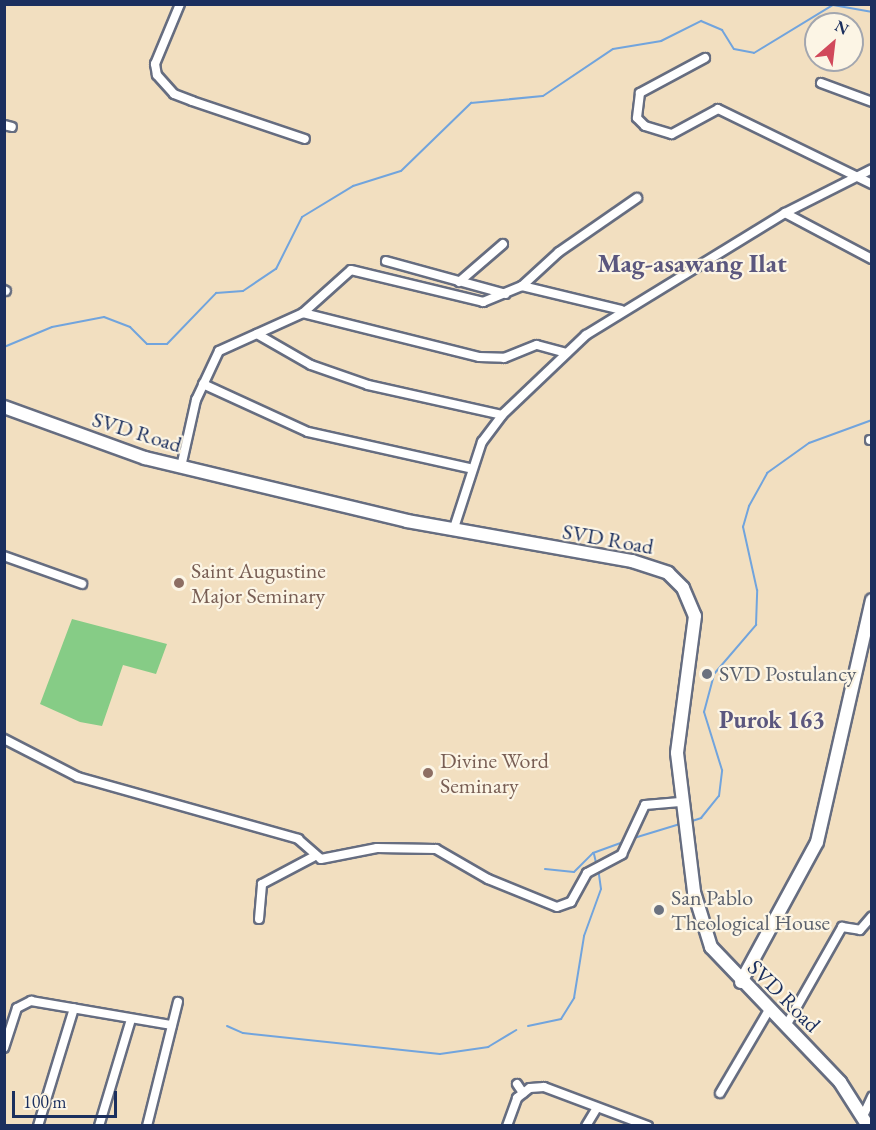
<!DOCTYPE html>
<style>
body{margin:0}
#map{position:relative;width:876px;height:1130px;overflow:hidden;background:#f2dfc0;font-family:"EB Garamond",serif}
div>[style]{position:absolute}
[style*='--x']{left:calc(var(--x)*1px);top:calc(var(--y)*1px);width:calc(var(--w)*1px);rotate:calc(var(--a)*1deg)}
.green>*{inset:0;background:#86cc86}
.stream>*{height:2px;margin:-1px;padding:0 1px;transform-origin:1px;border-radius:1px;background:#71a4dd}
.roads{filter:drop-shadow(2px 0 #666d80) drop-shadow(-2px 0 #666d80) drop-shadow(0 2px #666d80) drop-shadow(0 -2px #666d80)}
.street>*{height:8px;margin:-4px;padding:0 4px;transform-origin:4px;border-radius:4px;background:#fff}
.secondary>*{height:12px;margin:-6px;padding:0 6px;transform-origin:6px;border-radius:6px;background:#fff}
.dots>*{width:16px;height:16px;translate:-50% -50%;box-sizing:border-box;border:3px solid #fcf5e5;border-radius:50%}
span{translate:-50% -50%;white-space:nowrap;text-align:center;line-height:1.15;-webkit-text-stroke:4.5px #fcf5e5;paint-order:stroke}
.street-label{font-size:22px;color:#1b2f5e}
.education-label{font-size:22px;color:#785e54}
.left{translate:0 -50%;text-align:left}
.worship-label{font-size:22px;color:#5b616d}
.neighbourhood-label{font-size:24px;color:#5b577e;font-weight:700}
.quarter-label{font-size:26px;color:#5b577e;font-weight:700}
.frame{position:absolute;inset:0;border:6px solid #1b2f5e;pointer-events:none}
.north{position:absolute;left:804px;top:12px;width:60px;height:60px;box-sizing:border-box;background:#fcf5e5;border:2px solid #a2a6af;border-radius:50%;rotate:28deg;font-size:16px;font-weight:700;line-height:24px;text-align:center;color:#1b2f5e}
.north::after{content:'';display:block;margin:auto;width:21px;height:27px;background:#d1495b;clip-path:polygon(50% 0,100% 100%,50% 72%,0 100%)}
.scale{position:absolute;left:12px;top:1091px;width:105px;height:27px;box-sizing:border-box;border:3px solid #1b2f5e;border-top:0;padding-left:8px;font-size:18px;line-height:21px;white-space:nowrap;color:#1b2f5e;-webkit-text-stroke:4px #fcf5e5;paint-order:stroke}
</style>
<div id="map">
<div class="green">
<i style="clip-path:polygon(72px 619px,167px 644px,156px 674px,123px 665px,102px 726px,80px 722px,40px 704px)"></i>
</div>
<div class="stream">
<i style="--x:4;--y:347;--w:52;--a:-22.6"></i>
<i style="--x:52;--y:327;--w:53;--a:-10.9"></i>
<i style="--x:104;--y:317;--w:28;--a:21"></i>
<i style="--x:130;--y:327;--w:24;--a:45"></i>
<i style="--x:147;--y:344;--w:20;--a:0"></i>
<i style="--x:167;--y:344;--w:71;--a:-46.1"></i>
<i style="--x:216;--y:293;--w:27;--a:-4"></i>
<i style="--x:243;--y:291;--w:40;--a:-34"></i>
<i style="--x:276;--y:269;--w:58;--a:-63.4"></i>
<i style="--x:302;--y:217;--w:60;--a:-31.3"></i>
<i style="--x:353;--y:186;--w:50;--a:-17.4"></i>
<i style="--x:401;--y:171;--w:98;--a:-44.2"></i>
<i style="--x:471;--y:103;--w:72;--a:-5.6"></i>
<i style="--x:543;--y:96;--w:84;--a:-33.9"></i>
<i style="--x:613;--y:49;--w:49;--a:-9.5"></i>
<i style="--x:661;--y:41;--w:45;--a:-26.6"></i>
<i style="--x:701;--y:21;--w:23;--a:23"></i>
<i style="--x:722;--y:30;--w:22;--a:58"></i>
<i style="--x:734;--y:49;--w:20;--a:11"></i>
<i style="--x:754;--y:53;--w:92;--a:-31.3"></i>
<i style="--x:833;--y:5;--w:40;--a:10"></i>
<i style="--x:689;--y:822;--w:13;--a:-18"></i>
<i style="--x:701;--y:818;--w:28;--a:-51"></i>
<i style="--x:719;--y:796;--w:26;--a:-83"></i>
<i style="--x:722;--y:770;--w:61;--a:-107.2"></i>
<i style="--x:704;--y:712;--w:39;--a:-75"></i>
<i style="--x:714;--y:674;--w:65;--a:-49.4"></i>
<i style="--x:756;--y:625;--w:35;--a:-88"></i>
<i style="--x:757;--y:590;--w:65;--a:-102.5"></i>
<i style="--x:743;--y:527;--w:22;--a:-74"></i>
<i style="--x:749;--y:506;--w:38;--a:-61"></i>
<i style="--x:767;--y:473;--w:52;--a:-35.5"></i>
<i style="--x:809;--y:443;--w:67;--a:-20.1"></i>
<i style="--x:634;--y:838;--w:48;--a:-16.9"></i>
<i style="--x:594;--y:854;--w:9;--a:77"></i>
<i style="--x:545;--y:869;--w:29;--a:6"></i>
<i style="--x:574;--y:872;--w:27;--a:-45"></i>
<i style="--x:593;--y:853;--w:33;--a:-20"></i>
<i style="--x:227;--y:1026;--w:17;--a:24"></i>
<i style="--x:243;--y:1033;--w:198;--a:6.1"></i>
<i style="--x:440;--y:1054;--w:49;--a:-8.3"></i>
<i style="--x:488;--y:1047;--w:33;--a:-31"></i>
<i style="--x:528;--y:1026;--w:34;--a:-12"></i>
<i style="--x:561;--y:1019;--w:25;--a:-58"></i>
<i style="--x:574;--y:998;--w:63;--a:-80.8"></i>
<i style="--x:584;--y:936;--w:50;--a:-70.1"></i>
<i style="--x:601;--y:889;--w:15;--a:-98"></i>
</div>
<div class="roads">
<div class="street">
<i style="--x:180;--y:4;--w:65;--a:112.6"></i>
<i style="--x:155;--y:64;--w:11;--a:80"></i>
<i style="--x:157;--y:75;--w:25;--a:48"></i>
<i style="--x:174;--y:94;--w:19;--a:21"></i>
<i style="--x:192;--y:101;--w:119;--a:18.6"></i>
<i style="--x:705;--y:58;--w:74;--a:151.7"></i>
<i style="--x:640;--y:93;--w:25;--a:97"></i>
<i style="--x:637;--y:118;--w:11;--a:45"></i>
<i style="--x:645;--y:126;--w:28;--a:17"></i>
<i style="--x:672;--y:134;--w:52;--a:-28.5"></i>
<i style="--x:718;--y:109;--w:171;--a:26"></i>
<i style="--x:821;--y:83;--w:54;--a:20.4"></i>
<i style="--x:4;--y:125;--w:8;--a:14"></i>
<i style="--x:785;--y:213;--w:98;--a:27.9"></i>
<i style="--x:386;--y:261;--w:124;--a:15.4"></i>
<i style="--x:459;--y:282;--w:58;--a:-40.8"></i>
<i style="--x:522;--y:286;--w:50;--a:-42.6"></i>
<i style="--x:559;--y:252;--w:95;--a:-34.7"></i>
<i style="--x:4;--y:290;--w:2;--a:27"></i>
<i style="--x:303;--y:313;--w:181;--a:14"></i>
<i style="--x:479;--y:357;--w:25;--a:2"></i>
<i style="--x:504;--y:358;--w:35;--a:-22"></i>
<i style="--x:537;--y:345;--w:30;--a:15"></i>
<i style="--x:257;--y:334;--w:62;--a:29.9"></i>
<i style="--x:311;--y:365;--w:60;--a:19.3"></i>
<i style="--x:368;--y:385;--w:137;--a:12.6"></i>
<i style="--x:203;--y:384;--w:115;--a:24.6"></i>
<i style="--x:308;--y:432;--w:165;--a:12.6"></i>
<i style="--x:870;--y:440;--w:2;--a:0"></i>
<i style="--x:181;--y:467;--w:69;--a:-77.4"></i>
<i style="--x:196;--y:400;--w:54;--a:-64.9"></i>
<i style="--x:219;--y:351;--w:92;--a:-24.3"></i>
<i style="--x:303;--y:313;--w:64;--a:-41.9"></i>
<i style="--x:351;--y:270;--w:136;--a:13.6"></i>
<i style="--x:483;--y:302;--w:42;--a:-22.3"></i>
<i style="--x:522;--y:286;--w:102;--a:13.6"></i>
<i style="--x:453;--y:531;--w:94;--a:-72"></i>
<i style="--x:482;--y:442;--w:34;--a:-53"></i>
<i style="--x:502;--y:415;--w:116;--a:-43.6"></i>
<i style="--x:586;--y:335;--w:233;--a:-31.5"></i>
<i style="--x:785;--y:213;--w:97;--a:-26.8"></i>
<i style="--x:4;--y:556;--w:83;--a:19.7"></i>
<i style="--x:4;--y:739;--w:83;--a:27.2"></i>
<i style="--x:78;--y:777;--w:229;--a:15.7"></i>
<i style="--x:298;--y:839;--w:30;--a:41"></i>
<i style="--x:321;--y:859;--w:57;--a:-11.1"></i>
<i style="--x:377;--y:848;--w:59;--a:1"></i>
<i style="--x:436;--y:849;--w:60;--a:30"></i>
<i style="--x:488;--y:879;--w:74;--a:22.1"></i>
<i style="--x:557;--y:907;--w:15;--a:-20"></i>
<i style="--x:571;--y:902;--w:33;--a:-61"></i>
<i style="--x:587;--y:873;--w:40;--a:-28"></i>
<i style="--x:622;--y:854;--w:54;--a:-64.9"></i>
<i style="--x:645;--y:805;--w:35;--a:-5"></i>
<i style="--x:259;--y:919;--w:35;--a:-85"></i>
<i style="--x:262;--y:884;--w:58;--a:-27.9"></i>
<i style="--x:787;--y:1024;--w:112;--a:-60.4"></i>
<i style="--x:842;--y:927;--w:18;--a:9"></i>
<i style="--x:860;--y:930;--w:18;--a:-49"></i>
<i style="--x:4;--y:1048;--w:42;--a:-72"></i>
<i style="--x:17;--y:1008;--w:16;--a:-27"></i>
<i style="--x:31;--y:1001;--w:143;--a:9.7"></i>
<i style="--x:517;--y:1084;--w:11;--a:56"></i>
<i style="--x:720;--y:1093;--w:99;--a:-59.5"></i>
<i style="--x:864;--y:1114;--w:19;--a:-65"></i>
<i style="--x:38;--y:1126;--w:123;--a:-73"></i>
<i style="--x:99;--y:1126;--w:112;--a:-73.3"></i>
<i style="--x:147;--y:1126;--w:128;--a:-76"></i>
<i style="--x:507;--y:1126;--w:30;--a:-70"></i>
<i style="--x:517;--y:1098;--w:16;--a:-38"></i>
<i style="--x:530;--y:1088;--w:14;--a:-4"></i>
<i style="--x:544;--y:1087;--w:111;--a:20.6"></i>
<i style="--x:586;--y:1126;--w:21;--a:-59"></i>
</div>
<div class="secondary">
<i style="--x:4;--y:407;--w:150;--a:19.9"></i>
<i style="--x:145;--y:458;--w:269;--a:13.5"></i>
<i style="--x:407;--y:521;--w:229;--a:10.1"></i>
<i style="--x:632;--y:561;--w:38;--a:18"></i>
<i style="--x:668;--y:573;--w:21;--a:45"></i>
<i style="--x:683;--y:588;--w:30;--a:67"></i>
<i style="--x:695;--y:616;--w:138;--a:97.5"></i>
<i style="--x:677;--y:753;--w:140;--a:83"></i>
<i style="--x:694;--y:892;--w:58;--a:72.8"></i>
<i style="--x:711;--y:947;--w:187;--a:46.3"></i>
<i style="--x:840;--y:1082;--w:52;--a:57.5"></i>
<i style="--x:741;--y:982;--w:159;--a:-61.5"></i>
<i style="--x:817;--y:842;--w:248;--a:-77.2"></i>
</div>
</div>
<div class="dots">
<i style="left:179px;top:583px;background:#8d6e63"></i>
<i style="left:707px;top:674px;background:#6b7280"></i>
<i style="left:428px;top:773px;background:#8d6e63"></i>
<i style="left:659px;top:910px;background:#6b7280"></i>
</div>
<div class="street-label">
<span style="left:137px;top:432px;rotate:17deg">SVD Road</span>
<span style="left:608px;top:539px;rotate:10deg">SVD Road</span>
<span style="left:784px;top:996px;rotate:45deg">SVD Road</span>
</div>
<div class="education-label">
<span class="left" style="left:191px;top:583px">Saint Augustine<br>Major Seminary</span>
<span class="left" style="left:440px;top:773px">Divine Word<br>Seminary</span>
</div>
<div class="worship-label">
<span class="left" style="left:719px;top:674px">SVD Postulancy</span>
<span class="left" style="left:671px;top:910px">San Pablo<br>Theological House</span>
</div>
<div class="neighbourhood-label">
<span style="left:772px;top:720px">Purok 163</span>
</div>
<div class="quarter-label">
<span style="left:692px;top:264px">Mag-asawang Ilat</span>
</div>
<div class="frame"></div>
<div class="north">N</div>
<div class="scale">100 m</div>
</div>
